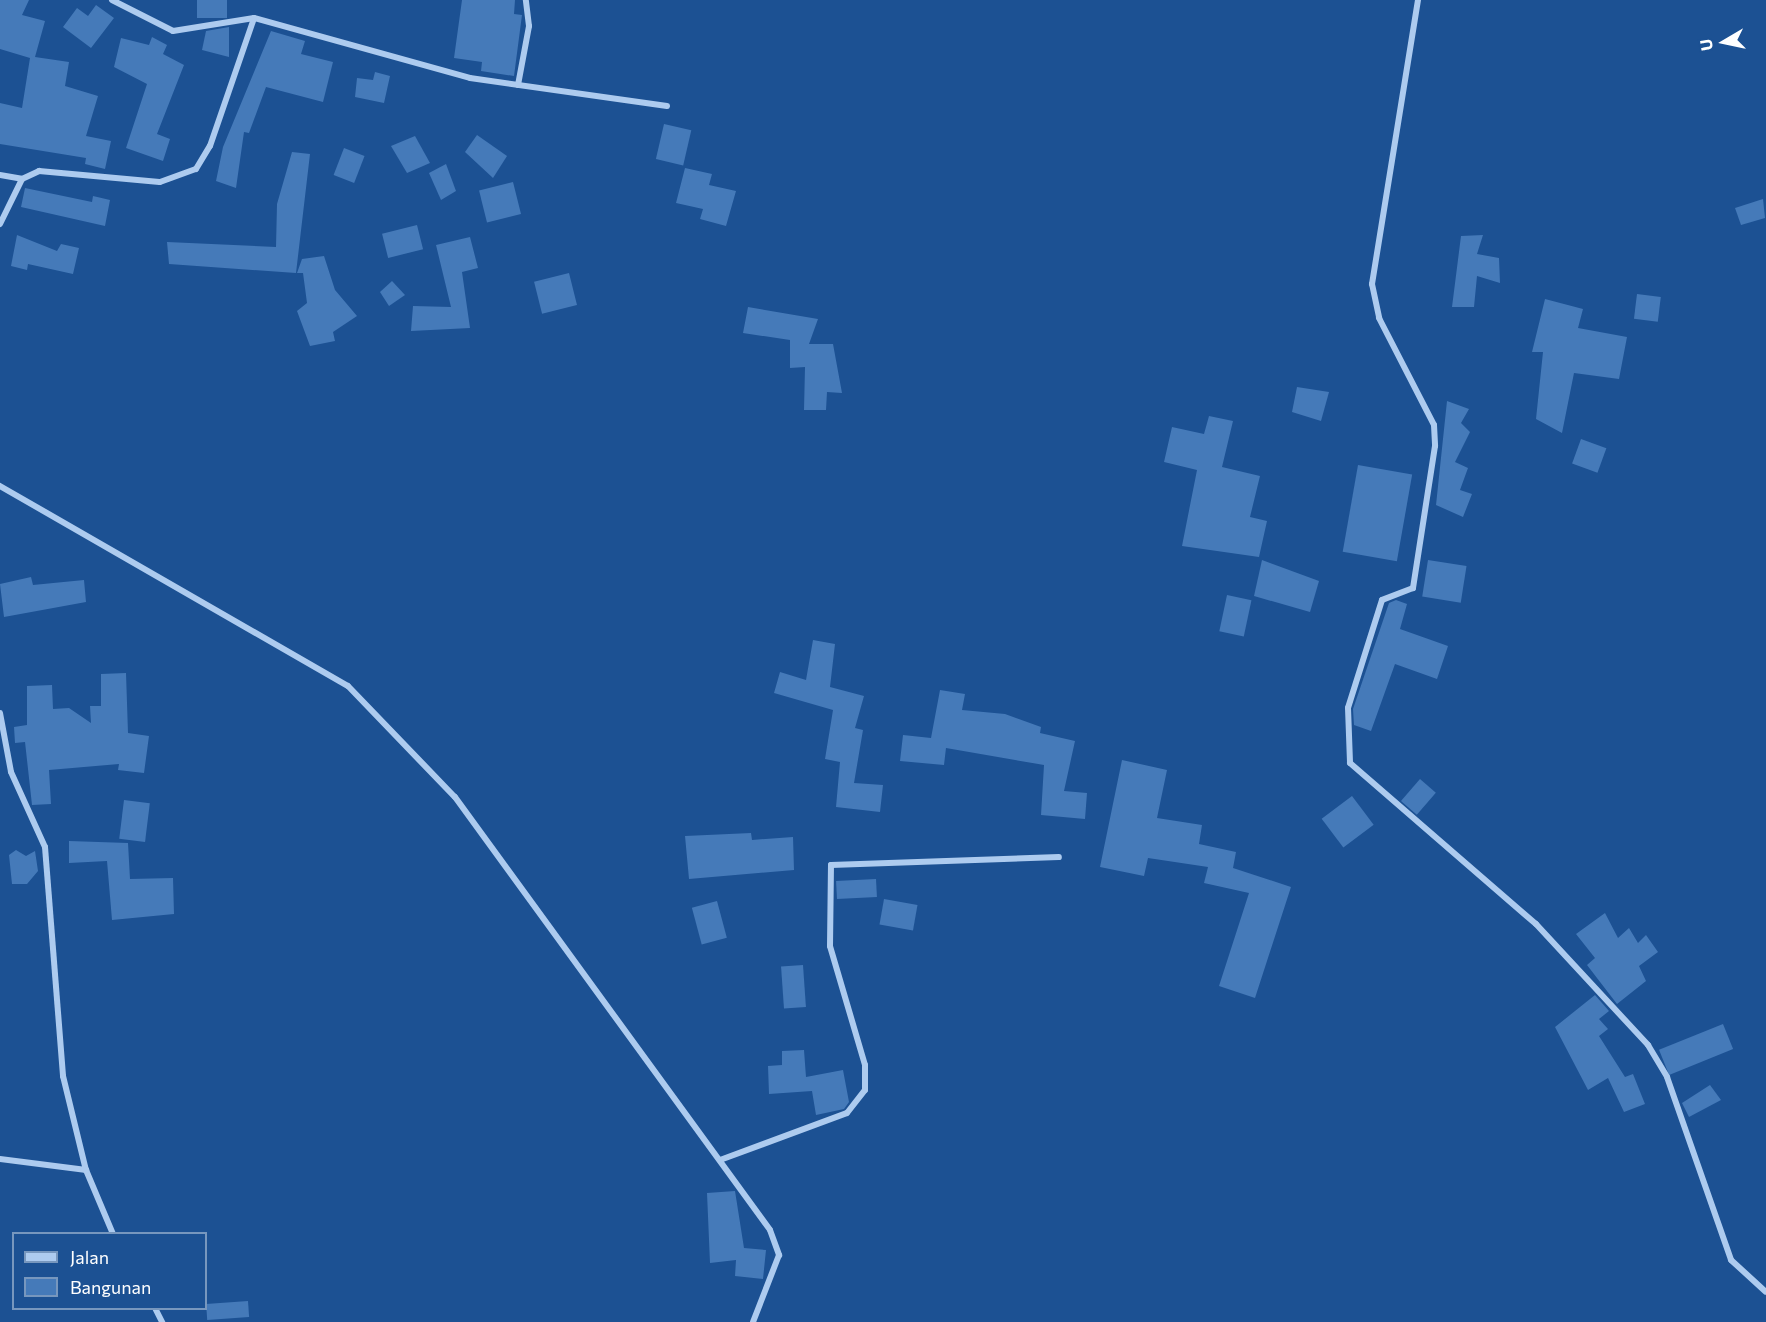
<!DOCTYPE html>
<style>
body{margin:0}
#map{position:relative;width:1766px;height:1322px;overflow:hidden;background:#1c5193;font-family:Commissioner,sans-serif}
div>[style]{position:absolute}
[style*='--x']{left:calc(var(--x)*1px);top:calc(var(--y)*1px);width:calc(var(--w)*1px);rotate:calc(var(--a)*1deg)}
.building>*{inset:0;background:#457ab9;transform-origin:0 0}
.street>*{height:6px;margin:-3px;padding:0 3px;transform-origin:3px;border-radius:3px;background:#adcbef}
span{translate:-50% -50%;white-space:nowrap;text-align:center;line-height:1.15;-webkit-text-stroke:6px #1c5193;paint-order:stroke}
.legend{position:absolute;left:12px;top:1232px;width:195px;height:78px;box-sizing:border-box;background:#1c5193;border:2px solid #7797be;margin:0;padding:8px 10px;list-style:none;font-size:18px;color:#fff}
.legend li{display:flex;align-items:center;gap:12px;height:30px}
.legend b{width:30px;border:2px solid #7797be}
.north{position:absolute;left:1694px;top:12px;width:60px;height:60px;-webkit-text-stroke:4px #1c5193;paint-order:stroke;rotate:261deg;font-size:16px;font-weight:700;line-height:24px;text-align:center;color:#fff}
.north::after{content:'';display:block;margin:auto;width:21px;height:27px;background:#fff;clip-path:polygon(50% 0,100% 100%,50% 72%,0 100%)}
</style>
<div id="map">
<div class="building">
<i style="clip-path:polygon(0 0,29px 0,22px 15px,45px 21px,35px 57px,69px 62px,65px 86px,98px 96px,86px 136px,111px 141px,105px 169px,85px 164px,86px 158px,0 144px,0 103px,22px 108px,30px 58px,0 49px)"></i>
<i style="left:197px;top:0;width:30px;height:18px"></i>
<i style="clip-path:polygon(462px 0,515px 0,514px 14px,522px 15px,514px 76px,481px 71px,482px 62px,454px 58px)"></i>
<i style="clip-path:polygon(96px 5px,114px 18px,91px 48px,63px 27px,77px 8px,88px 16px)"></i>
<i style="clip-path:polygon(229px 27px,229px 57px,202px 50px,206px 31px)"></i>
<i style="clip-path:polygon(271px 31px,305px 41px,301px 54px,333px 62px,323px 102px,266px 87px,249px 133px,244px 132px,236px 188px,216px 181px,223px 147px)"></i>
<i style="clip-path:polygon(152px 37px,167px 45px,163px 54px,184px 65px,157px 134px,170px 139px,163px 161px,126px 148px,147px 84px,114px 67px,121px 38px,149px 45px)"></i>
<i style="clip-path:polygon(375px 72px,390px 76px,384px 103px,355px 97px,357px 78px,373px 80px)"></i>
<i style="left:664px;top:124px;width:28px;height:36px;rotate:13deg"></i>
<i style="clip-path:polygon(477px 135px,507px 156px,493px 178px,465px 152px)"></i>
<i style="clip-path:polygon(415px 136px,430px 163px,407px 173px,391px 146px)"></i>
<i style="left:344px;top:148px;width:22px;height:29px;rotate:21deg"></i>
<i style="clip-path:polygon(292px 152px,310px 154px,296px 273px,169px 264px,167px 242px,276px 247px,277px 204px)"></i>
<i style="clip-path:polygon(446px 164px,456px 191px,441px 200px,429px 173px)"></i>
<i style="clip-path:polygon(685px 168px,712px 174px,709px 185px,736px 191px,726px 226px,700px 219px,703px 209px,676px 203px)"></i>
<i style="left:513px;top:182px;width:33px;height:35px;rotate:76deg"></i>
<i style="clip-path:polygon(25px 188px,92px 202px,93px 196px,110px 200px,105px 226px,21px 207px)"></i>
<i style="clip-path:polygon(1763px 199px,1765px 218px,1741px 225px,1735px 208px)"></i>
<i style="left:417px;top:225px;width:25px;height:36px;rotate:76deg"></i>
<i style="clip-path:polygon(17px 235px,57px 251px,61px 244px,79px 248px,73px 274px,28px 264px,27px 270px,11px 266px)"></i>
<i style="clip-path:polygon(1483px 235px,1477px 254px,1499px 258px,1500px 283px,1477px 276px,1474px 307px,1452px 307px,1461px 236px)"></i>
<i style="clip-path:polygon(470px 237px,478px 268px,462px 272px,470px 328px,411px 331px,413px 306px,451px 307px,436px 245px)"></i>
<i style="clip-path:polygon(324px 256px,335px 290px,357px 316px,333px 332px,335px 341px,310px 346px,297px 311px,307px 303px,303px 273px,297px 273px,302px 259px)"></i>
<i style="left:569px;top:273px;width:33px;height:36px;rotate:76deg"></i>
<i style="clip-path:polygon(392px 281px,405px 295px,389px 306px,380px 292px)"></i>
<i style="left:1637px;top:294px;width:24px;height:25px;rotate:7deg"></i>
<i style="clip-path:polygon(1545px 299px,1583px 309px,1578px 328px,1627px 337px,1619px 379px,1574px 373px,1562px 433px,1536px 419px,1543px 352px,1532px 352px)"></i>
<i style="clip-path:polygon(748px 307px,818px 319px,809px 344px,833px 344px,842px 393px,827px 392px,826px 410px,804px 410px,805px 367px,790px 368px,790px 340px,743px 333px)"></i>
<i style="clip-path:polygon(1297px 387px,1329px 392px,1321px 421px,1292px 412px)"></i>
<i style="clip-path:polygon(1447px 401px,1469px 409px,1461px 423px,1470px 432px,1455px 462px,1468px 468px,1460px 490px,1472px 494px,1463px 517px,1436px 505px)"></i>
<i style="clip-path:polygon(1209px 416px,1233px 421px,1222px 467px,1260px 476px,1250px 517px,1267px 521px,1259px 557px,1182px 546px,1197px 470px,1164px 462px,1172px 427px,1204px 434px)"></i>
<i style="left:1581px;top:439px;width:27px;height:26px;rotate:20deg"></i>
<i style="left:1358px;top:465px;width:55px;height:88px;rotate:10deg"></i>
<i style="clip-path:polygon(1262px 560px,1319px 581px,1310px 612px,1254px 596px)"></i>
<i style="left:1428px;top:560px;width:39px;height:37px;rotate:9deg"></i>
<i style="clip-path:polygon(31px 577px,33px 585px,84px 580px,86px 602px,4px 617px,0 584px)"></i>
<i style="left:1227px;top:595px;width:25px;height:37px;rotate:12deg"></i>
<i style="clip-path:polygon(1396px 600px,1407px 604px,1400px 629px,1448px 646px,1437px 679px,1395px 664px,1371px 731px,1354px 725px,1353px 709px,1389px 603px)"></i>
<i style="clip-path:polygon(813px 640px,835px 644px,830px 687px,864px 696px,855px 728px,863px 730px,854px 783px,883px 785px,880px 812px,836px 807px,840px 762px,825px 759px,833px 710px,774px 693px,780px 672px,806px 680px)"></i>
<i style="clip-path:polygon(126px 673px,128px 733px,149px 736px,144px 773px,118px 770px,119px 764px,49px 770px,51px 804px,32px 805px,25px 742px,15px 743px,14px 727px,27px 725px,27px 686px,52px 685px,53px 709px,69px 708px,91px 723px,90px 706px,101px 706px,101px 674px)"></i>
<i style="clip-path:polygon(940px 690px,965px 694px,962px 710px,1005px 714px,1041px 727px,1040px 733px,1075px 741px,1064px 791px,1087px 793px,1085px 819px,1041px 815px,1044px 765px,946px 748px,944px 765px,900px 761px,903px 735px,931px 738px)"></i>
<i style="clip-path:polygon(1122px 760px,1167px 770px,1157px 818px,1202px 825px,1199px 844px,1236px 852px,1233px 868px,1291px 887px,1255px 998px,1219px 986px,1249px 893px,1204px 883px,1208px 867px,1148px 858px,1144px 876px,1100px 867px)"></i>
<i style="left:1420px;top:779px;width:21px;height:29px;rotate:41deg"></i>
<i style="left:1352px;top:796px;width:36px;height:38px;rotate:53deg"></i>
<i style="left:124px;top:800px;width:26px;height:39px;rotate:7deg"></i>
<i style="clip-path:polygon(751px 833px,752px 840px,793px 837px,794px 870px,689px 879px,685px 836px)"></i>
<i style="clip-path:polygon(69px 841px,128px 843px,130px 879px,173px 878px,174px 914px,112px 920px,107px 861px,69px 863px)"></i>
<i style="clip-path:polygon(16px 850px,26px 856px,35px 851px,38px 871px,27px 884px,12px 884px,9px 855px)"></i>
<i style="left:876px;top:879px;width:18px;height:40px;rotate:87deg"></i>
<i style="left:884px;top:899px;width:34px;height:26px;rotate:10deg"></i>
<i style="left:717px;top:901px;width:38px;height:26px;rotate:75deg"></i>
<i style="clip-path:polygon(1605px 913px,1618px 938px,1629px 928px,1638px 943px,1646px 935px,1658px 952px,1639px 966px,1646px 981px,1617px 1004px,1587px 965px,1595px 958px,1576px 934px)"></i>
<i style="left:803px;top:965px;width:42px;height:22px;rotate:86deg"></i>
<i style="clip-path:polygon(1595px 995px,1609px 1011px,1599px 1019px,1608px 1029px,1599px 1036px,1625px 1077px,1633px 1074px,1645px 1104px,1624px 1112px,1608px 1078px,1588px 1090px,1555px 1027px)"></i>
<i style="left:1723px;top:1024px;width:27px;height:69px;rotate:68deg"></i>
<i style="clip-path:polygon(804px 1050px,806px 1077px,843px 1070px,849px 1102px,844px 1109px,816px 1115px,812px 1091px,769px 1094px,768px 1066px,782px 1065px,782px 1051px)"></i>
<i style="clip-path:polygon(1710px 1085px,1721px 1100px,1689px 1117px,1682px 1103px)"></i>
<i style="clip-path:polygon(735px 1191px,744px 1248px,766px 1250px,763px 1279px,735px 1276px,736px 1260px,710px 1263px,707px 1193px)"></i>
<i style="left:248px;top:1301px;width:16px;height:42px;rotate:86deg"></i>
</div>
<div class="street">
<i style="--x:112;--y:0;--w:68;--a:26.9"></i>
<i style="--x:173;--y:31;--w:82;--a:-9.1"></i>
<i style="--x:254;--y:18;--w:224;--a:15.5"></i>
<i style="--x:470;--y:78;--w:199;--a:8.1"></i>
<i style="--x:1418;--y:0;--w:288;--a:99.2"></i>
<i style="--x:1372;--y:284;--w:35;--a:78"></i>
<i style="--x:1379;--y:318;--w:120;--a:62.8"></i>
<i style="--x:1434;--y:425;--w:21;--a:87"></i>
<i style="--x:1435;--y:446;--w:144;--a:98.8"></i>
<i style="--x:1413;--y:588;--w:33;--a:159"></i>
<i style="--x:1382;--y:600;--w:113;--a:107.5"></i>
<i style="--x:1348;--y:708;--w:55;--a:87.9"></i>
<i style="--x:1350;--y:763;--w:246;--a:40.9"></i>
<i style="--x:1536;--y:924;--w:165;--a:47.2"></i>
<i style="--x:1648;--y:1045;--w:37;--a:59"></i>
<i style="--x:1667;--y:1077;--w:194;--a:70.7"></i>
<i style="--x:1731;--y:1260;--w:47;--a:42.4"></i>
<i style="--x:518;--y:85;--w:60;--a:-79.4"></i>
<i style="--x:529;--y:26;--w:26;--a:-97"></i>
<i style="--x:0;--y:175;--w:22;--a:10"></i>
<i style="--x:0;--y:224;--w:50;--a:-63.9"></i>
<i style="--x:22;--y:179;--w:19;--a:-25"></i>
<i style="--x:39;--y:171;--w:121;--a:5.2"></i>
<i style="--x:160;--y:182;--w:38;--a:-20"></i>
<i style="--x:196;--y:169;--w:27;--a:-59"></i>
<i style="--x:210;--y:146;--w:135;--a:-71"></i>
<i style="--x:0;--y:486;--w:401;--a:29.9"></i>
<i style="--x:348;--y:686;--w:154;--a:46.1"></i>
<i style="--x:455;--y:797;--w:535;--a:53.96"></i>
<i style="--x:770;--y:1230;--w:27;--a:70"></i>
<i style="--x:779;--y:1255;--w:72;--a:111.2"></i>
<i style="--x:0;--y:713;--w:60;--a:79.4"></i>
<i style="--x:11;--y:772;--w:82;--a:65.6"></i>
<i style="--x:45;--y:847;--w:230;--a:85.5"></i>
<i style="--x:63;--y:1076;--w:97;--a:76.3"></i>
<i style="--x:86;--y:1170;--w:69;--a:67.1"></i>
<i style="--x:0;--y:1159;--w:87;--a:7.3"></i>
<i style="--x:720;--y:1160;--w:135;--a:-20.3"></i>
<i style="--x:847;--y:1113;--w:29;--a:-52"></i>
<i style="--x:865;--y:1090;--w:25;--a:-90"></i>
<i style="--x:865;--y:1065;--w:124;--a:-106.4"></i>
<i style="--x:830;--y:946;--w:81;--a:-89.3"></i>
<i style="--x:831;--y:865;--w:228;--a:-2"></i>
<i style="--x:155;--y:1308;--w:16;--a:63"></i>
</div>
<ul class="legend">
<li><b style="height:8px;background:#adcbef"></b>Jalan</li>
<li><b style="height:16px;background:#457ab9"></b>Bangunan</li>
</ul>
<div class="north">U</div>
</div>
